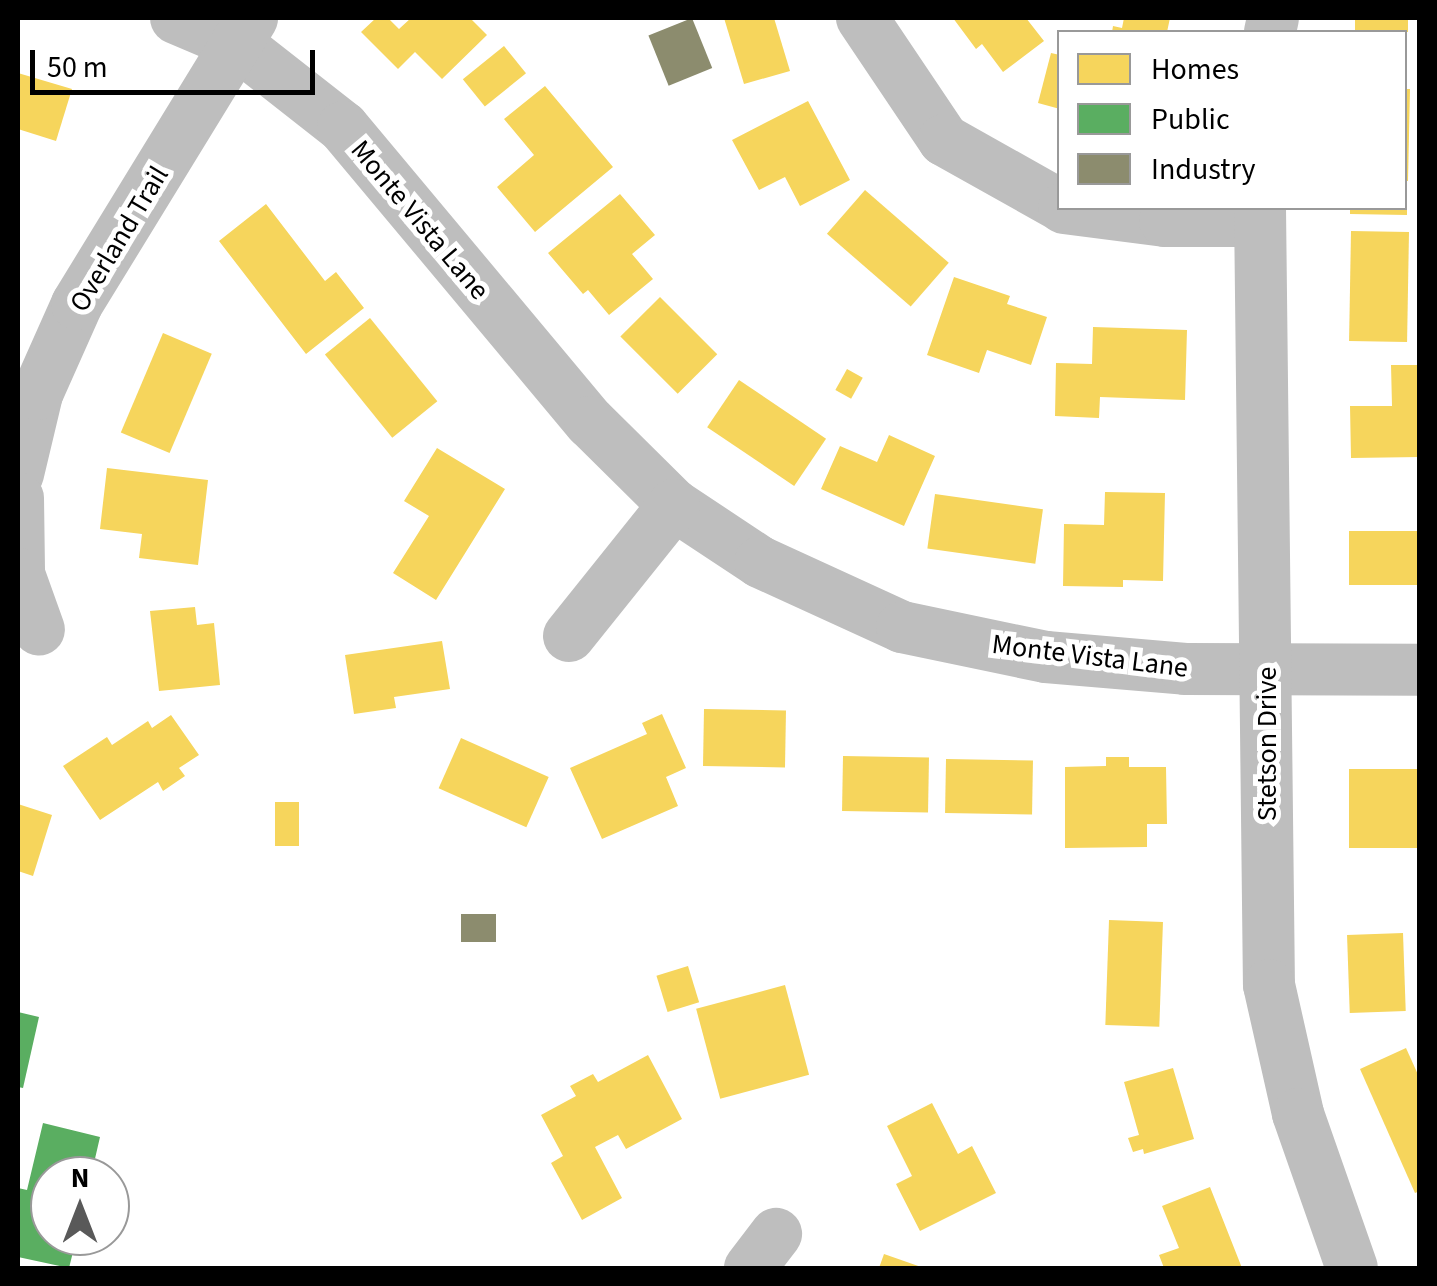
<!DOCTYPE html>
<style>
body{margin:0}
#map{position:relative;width:1437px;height:1286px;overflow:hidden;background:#fff;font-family:"Source Sans 3",sans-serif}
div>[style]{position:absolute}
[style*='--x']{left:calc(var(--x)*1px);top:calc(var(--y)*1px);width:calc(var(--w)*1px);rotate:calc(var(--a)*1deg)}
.homes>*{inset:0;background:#f6d55c;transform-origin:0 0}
.public>*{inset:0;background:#5aae61}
.industry>*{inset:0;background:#8c8c6e;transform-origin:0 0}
.minor>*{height:52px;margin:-26px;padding:0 26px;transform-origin:26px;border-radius:26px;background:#bebebe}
span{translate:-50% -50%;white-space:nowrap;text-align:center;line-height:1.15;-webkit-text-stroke:10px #fff;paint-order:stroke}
.street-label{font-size:28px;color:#000}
.frame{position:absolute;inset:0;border:20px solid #000;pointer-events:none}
.legend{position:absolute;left:1057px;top:30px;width:350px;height:180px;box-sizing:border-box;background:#fff;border:2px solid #999;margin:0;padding:12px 18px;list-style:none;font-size:30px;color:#000}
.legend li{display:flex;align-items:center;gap:20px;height:50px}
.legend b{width:50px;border:2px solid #999}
.north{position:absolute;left:30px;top:1156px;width:100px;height:100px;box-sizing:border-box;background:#fff;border:2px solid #999;border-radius:50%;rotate:0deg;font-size:28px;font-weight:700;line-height:40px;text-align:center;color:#000}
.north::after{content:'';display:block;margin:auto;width:35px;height:45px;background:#595959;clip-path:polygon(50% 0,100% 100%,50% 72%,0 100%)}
.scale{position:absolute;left:30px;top:50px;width:285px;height:45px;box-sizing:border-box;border:5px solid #000;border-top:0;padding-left:12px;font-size:30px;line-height:35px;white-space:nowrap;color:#000;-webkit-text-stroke:8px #fff;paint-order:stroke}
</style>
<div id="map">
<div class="homes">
<i style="clip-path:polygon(376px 18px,388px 18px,399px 29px,411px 18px,470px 18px,487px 35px,442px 79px,415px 52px,398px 69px,361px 32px)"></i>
<i style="clip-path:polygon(724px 18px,774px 18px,790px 71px,744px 84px)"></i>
<i style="clip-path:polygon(953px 18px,1026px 18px,1044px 41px,1003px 72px,982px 44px,976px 49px)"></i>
<i style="clip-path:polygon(1124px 18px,1170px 18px,1167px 32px,1112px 32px,1113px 26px,1122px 28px)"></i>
<i style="left:1355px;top:18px;width:53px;height:14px"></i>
<i style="left:504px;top:46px;width:35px;height:53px;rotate:51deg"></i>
<i style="clip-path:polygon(1051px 53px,1060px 55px,1060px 109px,1038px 103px)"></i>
<i style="clip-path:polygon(18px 73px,72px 89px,56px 141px,18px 129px)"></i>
<i style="clip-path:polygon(545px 86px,613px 167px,535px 232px,497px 187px,534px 155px,504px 119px)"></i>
<i style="clip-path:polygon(1404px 89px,1410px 89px,1408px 181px,1404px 181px)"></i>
<i style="clip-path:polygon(808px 101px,850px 180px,800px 206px,785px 177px,759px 190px,732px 140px)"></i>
<i style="left:865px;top:190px;width:111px;height:58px;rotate:41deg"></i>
<i style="clip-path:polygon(620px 194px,655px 235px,632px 254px,653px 279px,609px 315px,588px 290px,583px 294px,548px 253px)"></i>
<i style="clip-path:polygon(266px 204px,325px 281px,336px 272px,364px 308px,306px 354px,219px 241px)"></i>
<i style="clip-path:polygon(1350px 208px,1407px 208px,1407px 215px,1350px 214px)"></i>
<i style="left:1351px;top:231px;width:58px;height:110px;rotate:1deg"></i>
<i style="clip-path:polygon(954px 277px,1010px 296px,1007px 304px,1047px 317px,1031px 365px,987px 350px,979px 373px,927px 355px)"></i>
<i style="left:660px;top:297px;width:81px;height:56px;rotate:45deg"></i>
<i style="left:370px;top:318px;width:107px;height:58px;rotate:51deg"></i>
<i style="clip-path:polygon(1093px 327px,1187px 330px,1185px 400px,1100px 397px,1099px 418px,1055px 416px,1056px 363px,1092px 364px)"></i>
<i style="left:163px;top:333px;width:53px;height:108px;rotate:23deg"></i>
<i style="clip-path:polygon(1391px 365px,1420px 365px,1420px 457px,1351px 458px,1350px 406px,1392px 406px)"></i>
<i style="left:847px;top:369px;width:18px;height:24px;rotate:29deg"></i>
<i style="left:739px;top:380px;width:105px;height:57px;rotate:34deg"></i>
<i style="clip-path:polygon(889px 435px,935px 456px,904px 526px,821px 489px,840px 446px,877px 462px)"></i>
<i style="clip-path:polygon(437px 448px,505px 489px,436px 600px,393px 573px,429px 516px,404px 501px)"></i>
<i style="clip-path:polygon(107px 468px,208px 480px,198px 565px,139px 558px,142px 534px,100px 529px)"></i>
<i style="clip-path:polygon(1105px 492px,1165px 493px,1163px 581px,1123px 580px,1123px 587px,1063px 586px,1064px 524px,1104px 525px)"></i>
<i style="left:935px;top:494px;width:109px;height:55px;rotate:8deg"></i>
<i style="left:1349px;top:531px;width:71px;height:54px"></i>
<i style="clip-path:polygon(195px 607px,197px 625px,214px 623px,220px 685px,159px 691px,150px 611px)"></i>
<i style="clip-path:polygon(442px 641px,450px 689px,394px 697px,396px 708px,354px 714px,345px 655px)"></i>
<i style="left:704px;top:709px;width:82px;height:57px;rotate:1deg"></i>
<i style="clip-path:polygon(662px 714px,686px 768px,666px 777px,678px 806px,602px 839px,570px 768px,647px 734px,642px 723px)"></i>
<i style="clip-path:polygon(171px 715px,199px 755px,179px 768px,185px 776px,163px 791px,158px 782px,100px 820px,63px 766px,107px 737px,112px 745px,148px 721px,152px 728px)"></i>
<i style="left:461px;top:738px;width:96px;height:55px;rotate:24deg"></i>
<i style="left:843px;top:756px;width:86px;height:55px;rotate:1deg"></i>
<i style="clip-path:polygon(1106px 757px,1129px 757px,1129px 767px,1166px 767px,1167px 824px,1147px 824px,1147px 847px,1065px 848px,1065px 767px,1106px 766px)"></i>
<i style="left:946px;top:759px;width:87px;height:54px;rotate:1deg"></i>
<i style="left:1349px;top:769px;width:71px;height:79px"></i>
<i style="left:299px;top:802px;width:44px;height:24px;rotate:90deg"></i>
<i style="clip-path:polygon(18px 804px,52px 815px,33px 876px,18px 871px)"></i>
<i style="left:1109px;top:920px;width:54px;height:105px;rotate:2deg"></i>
<i style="left:1403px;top:933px;width:78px;height:56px;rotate:88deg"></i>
<i style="left:688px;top:966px;width:38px;height:33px;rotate:73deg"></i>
<i style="left:785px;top:985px;width:93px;height:92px;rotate:75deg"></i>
<i style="clip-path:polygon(1406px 1048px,1420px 1079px,1420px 1191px,1415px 1193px,1360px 1069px)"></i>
<i style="clip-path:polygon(648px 1055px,682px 1119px,626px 1149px,618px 1135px,595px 1147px,622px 1198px,582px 1220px,551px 1163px,563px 1156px,541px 1115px,576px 1096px,570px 1086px,593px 1074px,598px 1082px)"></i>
<i style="clip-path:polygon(1173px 1068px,1194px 1139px,1144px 1154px,1143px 1149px,1133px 1152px,1128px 1138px,1139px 1135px,1124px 1082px)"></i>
<i style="clip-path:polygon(932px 1103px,958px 1154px,972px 1146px,996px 1193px,920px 1231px,896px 1184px,912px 1176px,887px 1126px)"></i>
<i style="clip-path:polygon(1210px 1187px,1242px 1268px,1164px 1268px,1159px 1255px,1179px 1248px,1162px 1206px)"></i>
<i style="clip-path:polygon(884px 1254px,924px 1268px,879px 1268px)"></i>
</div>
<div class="public">
<i style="clip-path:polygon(18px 1012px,39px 1017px,23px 1088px,18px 1087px)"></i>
<i style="clip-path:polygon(43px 1123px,100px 1137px,91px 1176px,50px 1176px,50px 1236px,77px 1236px,69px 1268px,18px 1257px,18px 1188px,27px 1190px)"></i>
</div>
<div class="industry">
<i style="left:692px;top:18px;width:54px;height:47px;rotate:68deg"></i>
<i style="left:461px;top:914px;width:35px;height:28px"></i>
</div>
<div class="minor">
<i style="--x:176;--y:18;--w:66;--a:23.1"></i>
<i style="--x:237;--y:44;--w:135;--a:38.1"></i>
<i style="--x:343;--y:127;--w:385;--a:50.1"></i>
<i style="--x:590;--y:422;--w:118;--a:44.7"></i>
<i style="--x:674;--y:505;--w:103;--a:33.5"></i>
<i style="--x:760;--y:562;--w:156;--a:24.6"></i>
<i style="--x:902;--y:627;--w:147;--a:11.8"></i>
<i style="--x:1046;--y:657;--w:140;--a:4.9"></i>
<i style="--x:1185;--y:669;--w:235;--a:0.2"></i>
<i style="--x:862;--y:18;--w:147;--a:56.1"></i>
<i style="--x:944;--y:140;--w:133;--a:29.3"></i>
<i style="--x:1270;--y:32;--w:14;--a:-78"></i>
<i style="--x:1064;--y:208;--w:102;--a:7.3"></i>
<i style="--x:1165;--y:221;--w:95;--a:0"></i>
<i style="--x:1260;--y:208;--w:777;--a:89.34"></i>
<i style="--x:1269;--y:985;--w:132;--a:77.3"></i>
<i style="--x:1298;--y:1114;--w:163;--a:70.7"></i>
<i style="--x:18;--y:474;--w:82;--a:-76.6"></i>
<i style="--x:37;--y:394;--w:98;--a:-66"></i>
<i style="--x:77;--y:304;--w:335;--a:-58.5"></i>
<i style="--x:18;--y:498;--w:76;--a:89.2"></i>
<i style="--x:19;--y:574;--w:59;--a:70.3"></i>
<i style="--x:569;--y:636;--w:168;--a:-51.3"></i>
<i style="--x:750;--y:1268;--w:43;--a:-52.6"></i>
</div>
<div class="street-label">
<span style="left:420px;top:220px;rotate:50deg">Monte Vista Lane</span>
<span style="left:119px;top:239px;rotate:-59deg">Overland Trail</span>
<span style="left:1090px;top:656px;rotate:7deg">Monte Vista Lane</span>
<span style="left:1267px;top:744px;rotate:-90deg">Stetson Drive</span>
</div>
<div class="frame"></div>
<ul class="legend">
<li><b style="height:28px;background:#f6d55c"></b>Homes</li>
<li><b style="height:28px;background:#5aae61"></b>Public</li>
<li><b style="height:28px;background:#8c8c6e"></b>Industry</li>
</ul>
<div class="north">N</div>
<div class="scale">50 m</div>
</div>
